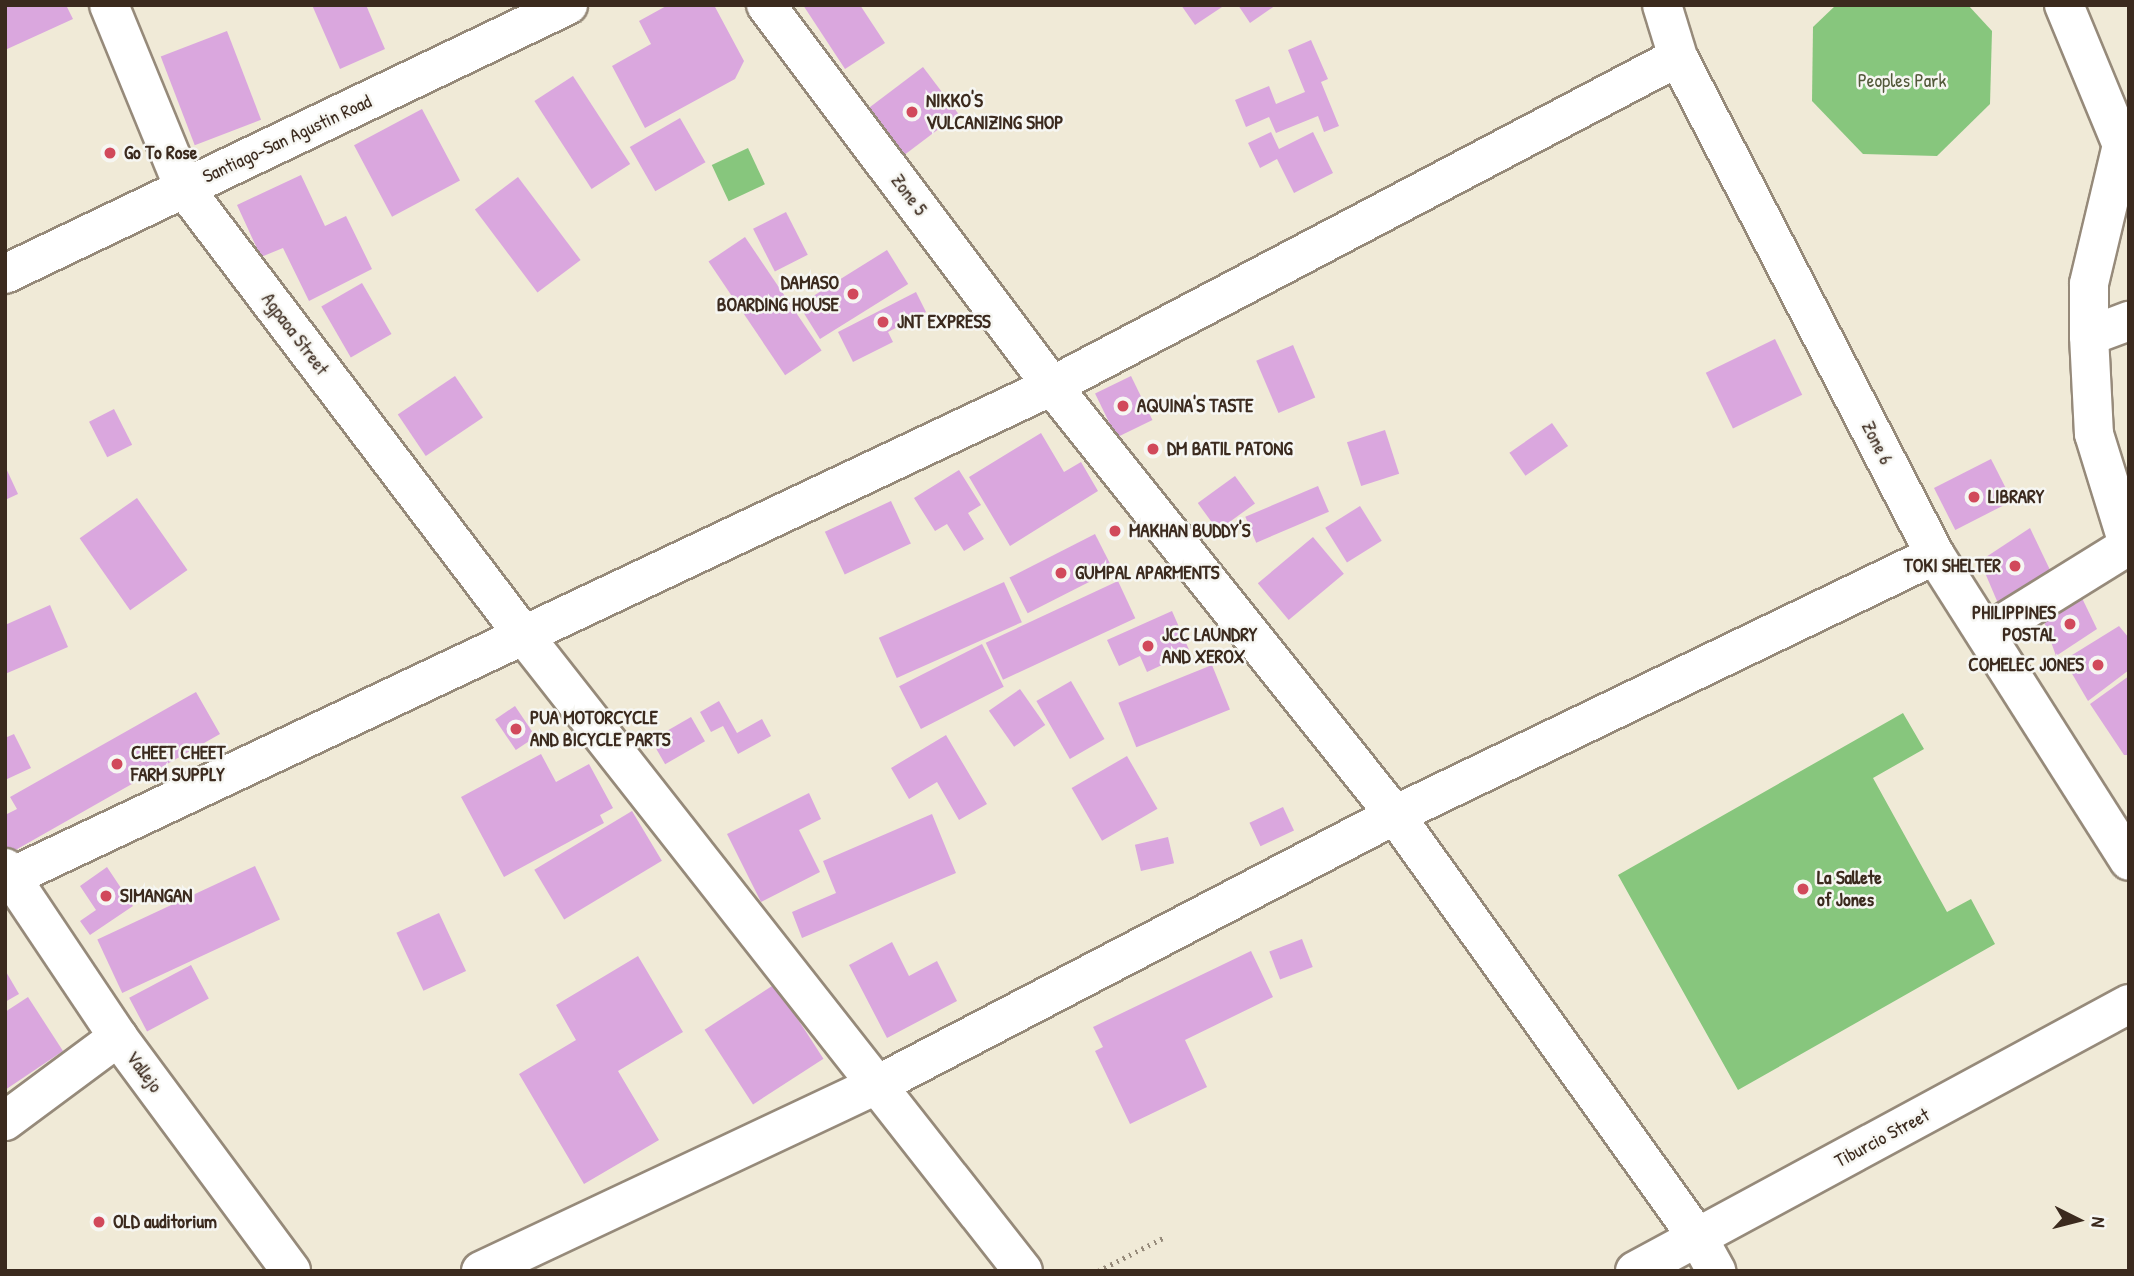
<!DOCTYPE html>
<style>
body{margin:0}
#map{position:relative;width:2134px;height:1276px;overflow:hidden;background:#f0ead7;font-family:"Patrick Hand",sans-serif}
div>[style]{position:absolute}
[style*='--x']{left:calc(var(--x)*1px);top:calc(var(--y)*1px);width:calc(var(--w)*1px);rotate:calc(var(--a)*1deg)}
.green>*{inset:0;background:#87c67d;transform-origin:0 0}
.building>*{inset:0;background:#daa7de;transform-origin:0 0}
.path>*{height:4.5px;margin-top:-2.25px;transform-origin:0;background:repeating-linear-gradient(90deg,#968a7a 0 2px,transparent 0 7px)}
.roads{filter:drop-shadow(2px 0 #968a7a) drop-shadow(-2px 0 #968a7a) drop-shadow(0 2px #968a7a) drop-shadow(0 -2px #968a7a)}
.minor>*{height:38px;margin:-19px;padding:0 19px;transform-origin:19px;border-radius:19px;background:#fff}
.major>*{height:38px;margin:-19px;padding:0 19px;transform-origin:19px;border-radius:19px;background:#fff}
.dots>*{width:19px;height:19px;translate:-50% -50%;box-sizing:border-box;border:4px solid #f6f6f2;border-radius:50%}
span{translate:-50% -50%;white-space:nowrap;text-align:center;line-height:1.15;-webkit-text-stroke:5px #f6f6f2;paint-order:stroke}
.park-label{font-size:19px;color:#52593a}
.poi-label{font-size:19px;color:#3b2a1e;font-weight:700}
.left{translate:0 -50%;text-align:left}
.right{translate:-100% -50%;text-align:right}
.street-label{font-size:19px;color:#3b2a1e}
.frame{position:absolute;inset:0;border:7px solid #3b2a1e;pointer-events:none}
.north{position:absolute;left:2043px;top:1185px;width:70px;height:70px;-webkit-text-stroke:5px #f6f6f2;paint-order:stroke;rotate:96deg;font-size:19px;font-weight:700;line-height:28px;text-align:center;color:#3b2a1e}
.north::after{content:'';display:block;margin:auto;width:24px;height:32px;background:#3b2a1e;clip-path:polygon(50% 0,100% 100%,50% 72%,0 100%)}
</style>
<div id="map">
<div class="green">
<i style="clip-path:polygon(1836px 5px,1968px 5px,1992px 31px,1990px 104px,1937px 156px,1863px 154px,1812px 101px,1813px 27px)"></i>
<i style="left:748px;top:148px;width:40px;height:40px;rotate:65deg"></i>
<i style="clip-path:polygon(1903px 713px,1924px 749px,1873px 778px,1947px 912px,1971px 899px,1995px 944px,1738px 1090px,1618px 875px)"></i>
</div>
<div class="building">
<i style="clip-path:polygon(5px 5px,66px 5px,73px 19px,5px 50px)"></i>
<i style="clip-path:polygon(312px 5px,366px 5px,385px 49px,340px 69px)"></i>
<i style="clip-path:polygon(668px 5px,714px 5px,744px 61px,735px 79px,645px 128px,612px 66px,651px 44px,639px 21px)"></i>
<i style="clip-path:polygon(803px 5px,860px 5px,885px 43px,845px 69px)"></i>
<i style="clip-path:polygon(1181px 5px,1225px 5px,1195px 25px)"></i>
<i style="clip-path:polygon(1238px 5px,1276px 5px,1250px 23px)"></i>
<i style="left:227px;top:31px;width:95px;height:71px;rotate:69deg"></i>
<i style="clip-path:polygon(1311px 40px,1328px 79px,1321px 82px,1339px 126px,1324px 132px,1318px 116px,1276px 133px,1269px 117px,1246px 127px,1235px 100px,1269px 86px,1276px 104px,1305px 92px,1288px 50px)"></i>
<i style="left:923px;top:67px;width:59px;height:70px;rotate:53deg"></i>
<i style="left:573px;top:76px;width:105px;height:46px;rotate:57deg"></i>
<i style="left:422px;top:109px;width:81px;height:77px;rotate:62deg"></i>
<i style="left:680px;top:118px;width:51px;height:58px;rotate:60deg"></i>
<i style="clip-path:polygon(1271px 132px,1279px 149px,1313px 132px,1333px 173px,1294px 193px,1277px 159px,1260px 168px,1248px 143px)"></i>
<i style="clip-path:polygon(301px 175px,325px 226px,346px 216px,372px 269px,309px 301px,283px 248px,261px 257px,237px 205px)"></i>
<i style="left:518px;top:177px;width:104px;height:54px;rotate:53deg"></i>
<i style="left:786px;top:212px;width:48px;height:37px;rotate:63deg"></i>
<i style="left:745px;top:237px;width:137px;height:44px;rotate:56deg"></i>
<i style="left:887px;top:250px;width:40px;height:104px;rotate:58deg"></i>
<i style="left:362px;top:283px;width:59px;height:47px;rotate:60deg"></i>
<i style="clip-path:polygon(916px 292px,926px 312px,888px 332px,893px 342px,853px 362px,838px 332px)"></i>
<i style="left:1775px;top:339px;width:62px;height:77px;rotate:64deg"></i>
<i style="left:1293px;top:345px;width:57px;height:40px;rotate:67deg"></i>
<i style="left:455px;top:376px;width:50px;height:69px;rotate:56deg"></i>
<i style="left:1131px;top:376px;width:49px;height:40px;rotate:64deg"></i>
<i style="left:114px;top:409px;width:40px;height:28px;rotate:63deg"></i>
<i style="left:1552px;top:423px;width:28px;height:52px;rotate:55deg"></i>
<i style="left:1385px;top:430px;width:46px;height:40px;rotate:72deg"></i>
<i style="clip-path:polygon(1041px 433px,1064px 472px,1081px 462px,1098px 491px,1010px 546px,969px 477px)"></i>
<i style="left:1991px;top:459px;width:47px;height:64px;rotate:63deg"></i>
<i style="clip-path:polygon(5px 466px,18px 494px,5px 500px)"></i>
<i style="clip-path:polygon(959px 470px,981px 505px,968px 513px,984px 539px,964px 551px,947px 524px,935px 531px,914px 498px)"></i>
<i style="left:1235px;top:476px;width:34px;height:46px;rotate:54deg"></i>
<i style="left:1318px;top:486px;width:28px;height:79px;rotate:67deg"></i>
<i style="left:137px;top:498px;width:88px;height:70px;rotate:55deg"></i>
<i style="left:891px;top:501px;width:47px;height:73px;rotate:65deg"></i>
<i style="left:1360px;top:506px;width:41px;height:41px;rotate:58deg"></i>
<i style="clip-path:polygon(2030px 528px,2051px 572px,2000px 608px,1980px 561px)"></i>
<i style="left:1095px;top:534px;width:40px;height:96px;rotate:63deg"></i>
<i style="left:1313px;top:537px;width:48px;height:72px;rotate:50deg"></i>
<i style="left:1118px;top:581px;width:41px;height:146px;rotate:65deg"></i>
<i style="left:1004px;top:582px;width:44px;height:137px;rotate:66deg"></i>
<i style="clip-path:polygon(2081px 596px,2097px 629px,2056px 656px,2043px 619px)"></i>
<i style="clip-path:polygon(50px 605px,68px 647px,5px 674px,5px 625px)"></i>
<i style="clip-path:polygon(1172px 611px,1190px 652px,1147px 672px,1140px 656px,1119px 666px,1107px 640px)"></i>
<i style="clip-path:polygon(2119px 626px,2129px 638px,2129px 670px,2088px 701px,2064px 660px)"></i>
<i style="left:982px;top:644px;width:48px;height:93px;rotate:63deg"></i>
<i style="left:1212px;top:665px;width:48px;height:101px;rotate:68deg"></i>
<i style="clip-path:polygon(2129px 676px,2129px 755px,2124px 755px,2090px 704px)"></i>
<i style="left:1071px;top:681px;width:67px;height:40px;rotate:60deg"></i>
<i style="left:1020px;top:689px;width:44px;height:38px;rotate:55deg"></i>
<i style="clip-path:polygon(196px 692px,220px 734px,5px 856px,5px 815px,17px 809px,10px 797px)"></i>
<i style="clip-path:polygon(719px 701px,737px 733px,762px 719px,771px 736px,738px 754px,723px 726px,711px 732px,700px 712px)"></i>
<i style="left:515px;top:706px;width:37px;height:24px;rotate:56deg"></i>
<i style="left:691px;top:717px;width:28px;height:46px;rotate:60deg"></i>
<i style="clip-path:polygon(14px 734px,31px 768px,5px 780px,5px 738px)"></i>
<i style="clip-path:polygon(946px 735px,987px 804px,959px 820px,937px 782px,909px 799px,891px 768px)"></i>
<i style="clip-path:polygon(541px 754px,556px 782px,589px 764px,613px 808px,600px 815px,604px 823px,504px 877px,461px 797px)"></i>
<i style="left:1127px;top:756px;width:61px;height:64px;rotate:60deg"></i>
<i style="clip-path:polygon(809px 793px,821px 819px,799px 830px,820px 872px,761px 902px,727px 834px)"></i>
<i style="left:1283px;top:807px;width:26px;height:37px;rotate:65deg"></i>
<i style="left:632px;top:811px;width:58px;height:114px;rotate:59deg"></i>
<i style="clip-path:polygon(932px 814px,956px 873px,802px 938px,792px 912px,836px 893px,823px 861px)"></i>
<i style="left:1168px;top:837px;width:27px;height:34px;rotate:77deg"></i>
<i style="left:255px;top:866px;width:59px;height:174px;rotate:65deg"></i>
<i style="clip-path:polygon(107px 867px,133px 906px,90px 935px,80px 921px,96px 910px,80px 886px)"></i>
<i style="left:439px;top:913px;width:64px;height:47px;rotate:65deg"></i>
<i style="left:1302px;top:939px;width:30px;height:35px;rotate:69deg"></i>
<i style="clip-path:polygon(892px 942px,909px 976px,937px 961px,957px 1001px,887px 1038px,849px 965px)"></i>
<i style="clip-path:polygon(1251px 951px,1273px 997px,1185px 1040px,1207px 1087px,1130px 1124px,1095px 1051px,1103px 1047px,1093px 1027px)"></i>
<i style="clip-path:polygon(638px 956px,683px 1032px,618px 1071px,659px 1140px,584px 1184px,519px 1074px,576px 1040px,556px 1005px)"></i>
<i style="left:191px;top:965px;width:38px;height:70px;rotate:62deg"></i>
<i style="clip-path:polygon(5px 970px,19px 994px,5px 1002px)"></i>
<i style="left:775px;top:984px;width:89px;height:84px;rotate:57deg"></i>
<i style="clip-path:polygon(28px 997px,63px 1051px,5px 1090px,5px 1012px)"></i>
</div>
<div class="path">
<i style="--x:1098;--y:1271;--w:75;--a:-26.9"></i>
</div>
<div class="roads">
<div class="minor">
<i style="--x:109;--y:5;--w:198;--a:67.7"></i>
<i style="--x:184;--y:188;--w:564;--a:52.78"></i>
<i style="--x:525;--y:637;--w:806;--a:51.85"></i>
<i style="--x:766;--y:5;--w:476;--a:53.1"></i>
<i style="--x:1052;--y:386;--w:549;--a:51.36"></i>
<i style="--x:1395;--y:815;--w:520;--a:54.39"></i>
<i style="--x:1698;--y:1238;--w:38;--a:61"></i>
<i style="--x:1662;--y:5;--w:54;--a:72.9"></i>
<i style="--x:1678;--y:57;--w:560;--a:62.7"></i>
<i style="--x:1935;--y:555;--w:362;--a:57.6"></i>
<i style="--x:2064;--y:5;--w:152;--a:67.5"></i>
<i style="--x:2122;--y:145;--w:9;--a:36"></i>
<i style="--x:2122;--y:145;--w:143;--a:103.4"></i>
<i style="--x:2089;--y:284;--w:52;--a:90"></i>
<i style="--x:2089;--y:336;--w:98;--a:87.1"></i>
<i style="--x:2094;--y:434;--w:118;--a:72.8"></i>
<i style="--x:2089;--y:336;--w:43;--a:-20.6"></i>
<i style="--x:1986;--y:634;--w:167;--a:-31.8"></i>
<i style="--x:5;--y:868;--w:203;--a:56.2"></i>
<i style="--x:118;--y:1037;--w:291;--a:53.5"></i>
<i style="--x:5;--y:880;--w:1158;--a:-25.26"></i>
<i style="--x:1052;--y:386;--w:707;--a:-27.72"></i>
<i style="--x:5;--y:1121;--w:141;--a:-36.6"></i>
<i style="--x:481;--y:1271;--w:440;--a:-25.2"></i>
<i style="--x:879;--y:1084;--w:582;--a:-27.53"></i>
<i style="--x:1395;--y:815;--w:599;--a:-25.71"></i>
<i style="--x:1635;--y:1271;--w:562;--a:-28.39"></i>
</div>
<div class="major">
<i style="--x:5;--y:274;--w:624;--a:-25.54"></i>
</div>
</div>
<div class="dots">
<i style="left:912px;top:112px;background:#d1495b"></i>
<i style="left:110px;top:153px;background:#d1495b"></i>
<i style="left:853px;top:294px;background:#d1495b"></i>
<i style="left:883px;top:322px;background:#d1495b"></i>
<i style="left:1123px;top:406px;background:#d1495b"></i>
<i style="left:1153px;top:449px;background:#d1495b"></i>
<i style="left:1974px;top:497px;background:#d1495b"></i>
<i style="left:1115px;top:531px;background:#d1495b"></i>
<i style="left:2015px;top:566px;background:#d1495b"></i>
<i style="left:1061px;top:573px;background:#d1495b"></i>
<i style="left:2070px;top:624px;background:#d1495b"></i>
<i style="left:1148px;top:646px;background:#d1495b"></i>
<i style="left:2098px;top:665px;background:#d1495b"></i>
<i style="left:516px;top:729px;background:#d1495b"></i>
<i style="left:117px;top:764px;background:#d1495b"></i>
<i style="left:1803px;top:889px;background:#d1495b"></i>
<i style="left:106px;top:896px;background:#d1495b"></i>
<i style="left:99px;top:1222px;background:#d1495b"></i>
</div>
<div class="park-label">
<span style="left:1902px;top:81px">Peoples Park</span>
</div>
<div class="poi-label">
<span class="left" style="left:926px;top:112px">NIKKO'S<br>VULCANIZING SHOP</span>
<span class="left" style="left:124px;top:153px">Go To Rose</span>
<span class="right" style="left:839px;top:294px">DAMASO<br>BOARDING HOUSE</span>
<span class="left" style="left:897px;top:322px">JNT EXPRESS</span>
<span class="left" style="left:1137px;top:406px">AQUINA'S TASTE</span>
<span class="left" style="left:1167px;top:449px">DM BATIL PATONG</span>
<span class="left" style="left:1988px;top:497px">LIBRARY</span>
<span class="left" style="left:1129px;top:531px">MAKHAN BUDDY'S</span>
<span class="right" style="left:2001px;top:566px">TOKI SHELTER</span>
<span class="left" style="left:1075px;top:573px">GUMPAL APARMENTS</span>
<span class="right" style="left:2056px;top:624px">PHILIPPINES<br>POSTAL</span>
<span class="left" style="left:1162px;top:646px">JCC LAUNDRY<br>AND XEROX</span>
<span class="right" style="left:2084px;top:665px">COMELEC JONES</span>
<span class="left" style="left:530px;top:729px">PUA MOTORCYCLE<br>AND BICYCLE PARTS</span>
<span class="left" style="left:131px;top:764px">CHEET CHEET<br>FARM SUPPLY</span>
<span class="left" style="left:1817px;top:889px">La Sallete<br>of Jones</span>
<span class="left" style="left:120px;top:896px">SIMANGAN</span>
<span class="left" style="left:113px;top:1222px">OLD auditorium</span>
</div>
<div class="street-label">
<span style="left:287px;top:139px;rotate:-25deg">Santiago-San Agustin Road</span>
<span style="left:909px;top:195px;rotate:53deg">Zone 5</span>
<span style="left:295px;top:334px;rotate:53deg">Agpaoa Street</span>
<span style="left:1877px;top:443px;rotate:63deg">Zone 6</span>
<span style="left:144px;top:1072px;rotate:53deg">Vallejo</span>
<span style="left:1882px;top:1138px;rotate:-28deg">Tiburcio Street</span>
</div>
<div class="frame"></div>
<div class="north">N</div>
</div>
